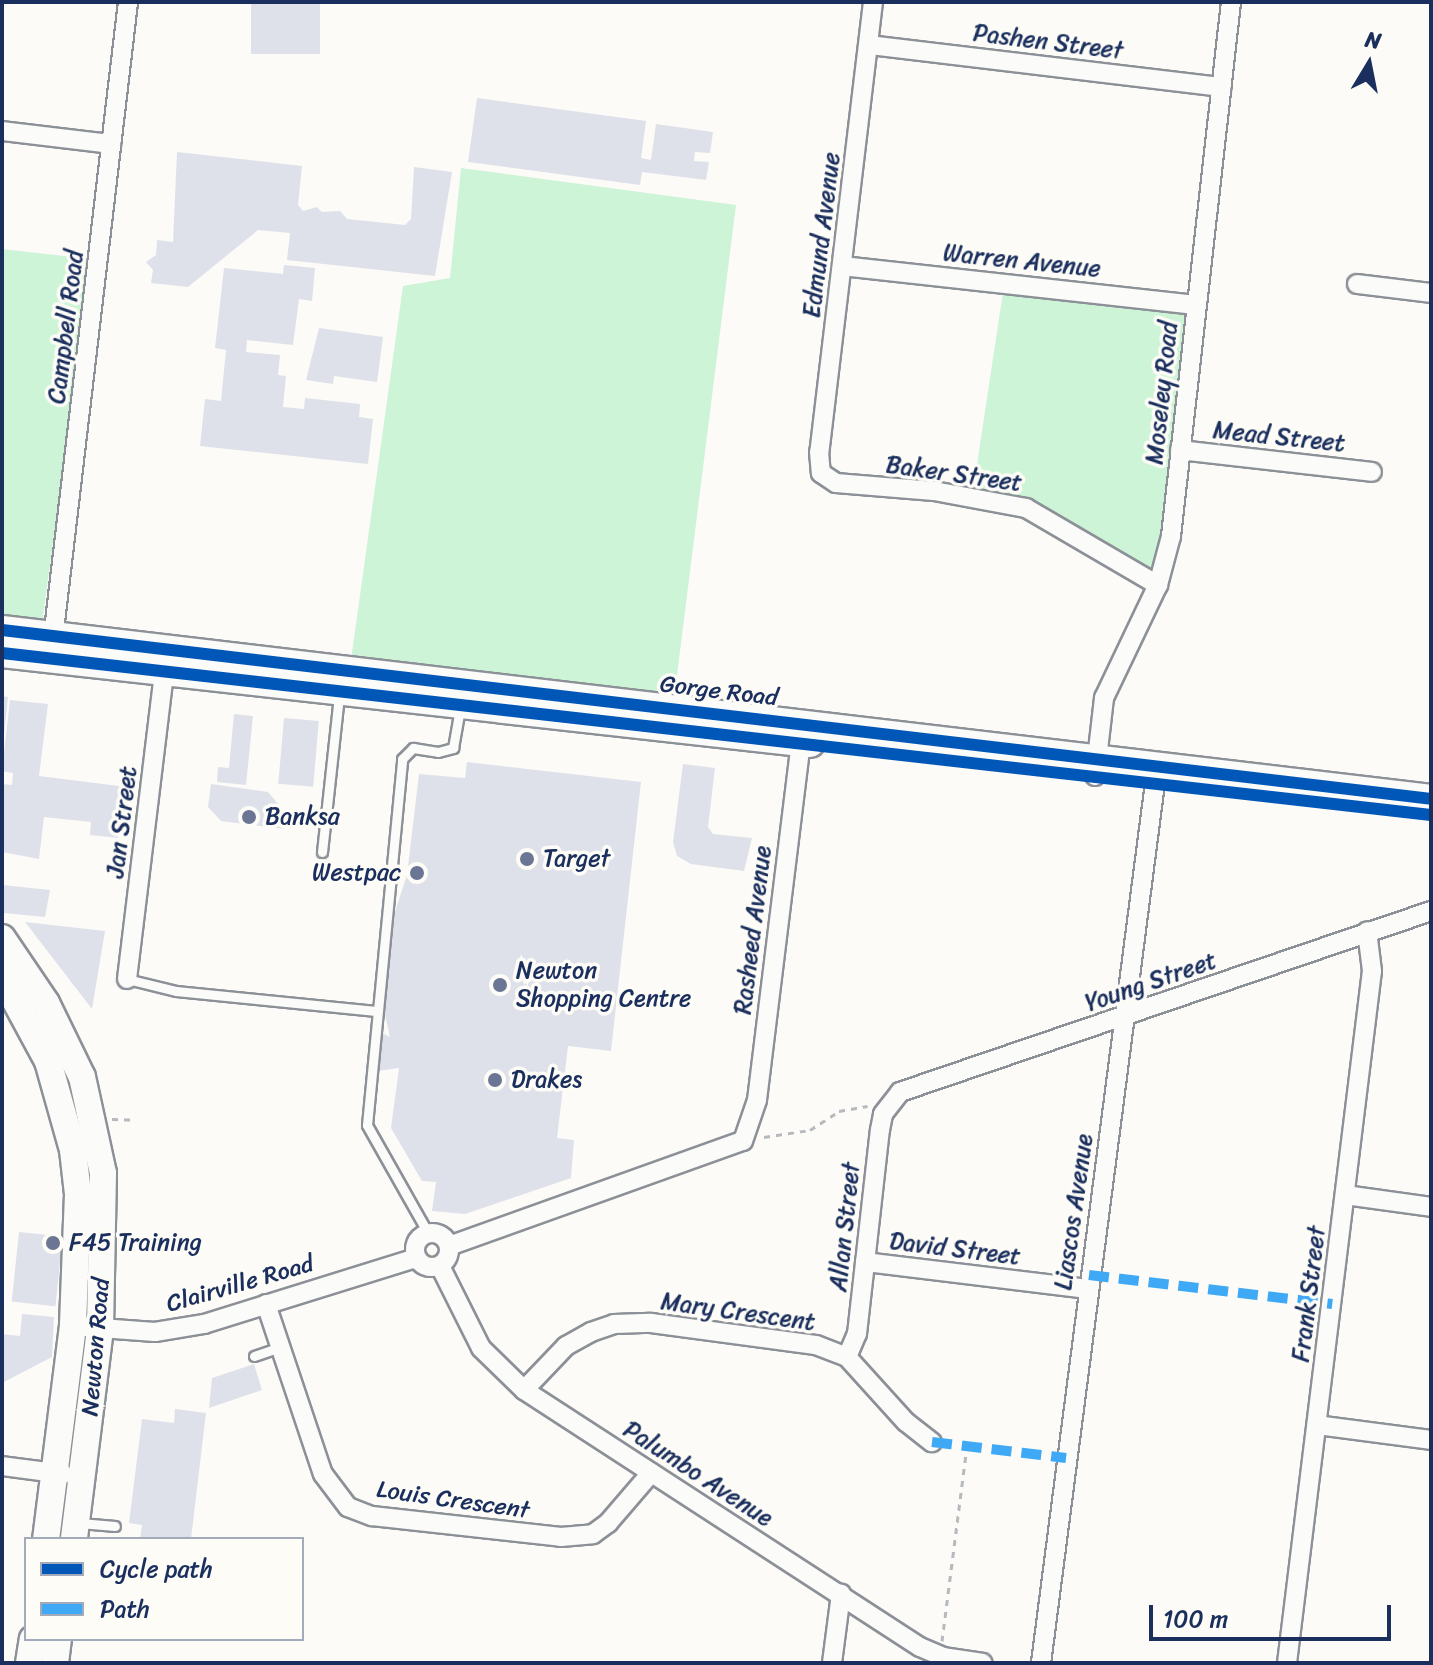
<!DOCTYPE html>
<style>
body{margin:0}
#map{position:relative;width:1433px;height:1665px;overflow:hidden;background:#fcfbf8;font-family:Sriracha,sans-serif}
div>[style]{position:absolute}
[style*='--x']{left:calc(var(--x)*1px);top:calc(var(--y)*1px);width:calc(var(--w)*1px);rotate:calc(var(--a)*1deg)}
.green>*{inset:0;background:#cdf4d6}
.building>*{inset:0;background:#dee1e9;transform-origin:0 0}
.path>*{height:3px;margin-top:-1.5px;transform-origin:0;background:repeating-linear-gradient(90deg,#b6b9bd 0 6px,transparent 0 12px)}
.roads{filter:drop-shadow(2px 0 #8c9097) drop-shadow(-2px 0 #8c9097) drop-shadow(0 2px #8c9097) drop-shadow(0 -2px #8c9097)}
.lane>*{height:9px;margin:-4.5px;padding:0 4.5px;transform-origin:4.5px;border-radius:4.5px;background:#fbfbf9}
.street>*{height:18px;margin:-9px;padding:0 9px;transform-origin:9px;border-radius:9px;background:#fbfbf9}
.street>.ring{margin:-9px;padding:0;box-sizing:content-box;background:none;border:18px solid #fbfbf9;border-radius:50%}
.secondary>*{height:26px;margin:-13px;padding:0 13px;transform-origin:13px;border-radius:13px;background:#fbfbf9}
.primary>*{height:28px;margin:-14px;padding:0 14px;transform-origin:14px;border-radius:14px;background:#fbfbf9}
.quiet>*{height:10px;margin-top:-5px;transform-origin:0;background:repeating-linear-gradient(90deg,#3fa9f5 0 20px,transparent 0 30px)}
.cycleway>*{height:12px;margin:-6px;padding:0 6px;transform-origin:6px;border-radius:6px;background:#0057b8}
.dots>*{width:22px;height:22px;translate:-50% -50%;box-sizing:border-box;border:4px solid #fdfcf7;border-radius:50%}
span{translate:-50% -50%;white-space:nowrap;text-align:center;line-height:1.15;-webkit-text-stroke:7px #fdfcf7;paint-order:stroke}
.street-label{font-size:24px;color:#1b2f5e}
.poi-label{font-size:24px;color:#1b2f5e}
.left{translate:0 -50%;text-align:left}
.right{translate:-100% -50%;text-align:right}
.frame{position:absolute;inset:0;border:4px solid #1b2f5e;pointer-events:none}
.legend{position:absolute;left:24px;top:1537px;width:280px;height:104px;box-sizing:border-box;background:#fdfcf7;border:2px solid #a3aaba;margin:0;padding:10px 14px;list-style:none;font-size:24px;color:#1b2f5e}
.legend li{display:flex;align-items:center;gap:16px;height:40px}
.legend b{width:40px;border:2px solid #a3aaba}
.north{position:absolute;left:1329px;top:24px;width:80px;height:80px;-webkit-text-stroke:6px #fdfcf7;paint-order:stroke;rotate:10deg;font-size:22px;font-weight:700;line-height:32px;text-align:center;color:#1b2f5e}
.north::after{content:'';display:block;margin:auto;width:28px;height:36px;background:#1b2f5e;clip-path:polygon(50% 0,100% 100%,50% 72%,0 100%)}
.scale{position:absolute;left:1149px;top:1605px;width:242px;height:36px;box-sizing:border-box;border:4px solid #1b2f5e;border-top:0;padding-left:10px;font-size:24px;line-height:28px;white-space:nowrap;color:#1b2f5e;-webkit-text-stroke:6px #fdfcf7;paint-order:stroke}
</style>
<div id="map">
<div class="green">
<i style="clip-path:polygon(461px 168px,736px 205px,674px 699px,351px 660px,403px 286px,450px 278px)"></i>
<i style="clip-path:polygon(2px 249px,91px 259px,42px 624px,2px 620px)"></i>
<i style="clip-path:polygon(1003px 292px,1189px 311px,1166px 527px,1154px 575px,973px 491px)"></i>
</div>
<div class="building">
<i style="left:251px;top:2px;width:69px;height:52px"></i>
<i style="clip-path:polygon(477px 98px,646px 121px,641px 158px,651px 160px,656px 124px,713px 132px,710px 153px,695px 152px,694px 161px,709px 162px,706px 180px,642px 172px,640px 185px,468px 162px)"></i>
<i style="clip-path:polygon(177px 152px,302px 166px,298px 205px,303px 211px,317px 207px,322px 212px,340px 211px,347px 219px,405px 225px,411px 219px,414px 167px,452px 172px,435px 276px,287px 260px,290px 233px,258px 230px,188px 287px,151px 283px,153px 270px,146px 262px,156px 255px,157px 240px,173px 242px)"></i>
<i style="clip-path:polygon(284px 265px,315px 268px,312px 301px,299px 299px,293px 345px,247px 340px,246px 352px,280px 355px,278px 375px,286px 376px,283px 407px,304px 409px,305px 398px,360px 404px,359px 417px,373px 419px,368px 464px,200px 446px,205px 399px,221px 401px,226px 350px,215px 348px,224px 268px,283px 274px)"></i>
<i style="clip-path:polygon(319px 328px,383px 337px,377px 382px,334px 376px,333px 384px,306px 380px)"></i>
<i style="clip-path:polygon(2px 696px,8px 697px,4px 735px,2px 735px)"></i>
<i style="clip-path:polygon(10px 700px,48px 704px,39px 776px,119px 786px,118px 838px,90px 835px,91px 822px,44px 817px,39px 859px,2px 852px,2px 784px,12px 785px,13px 773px,2px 771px)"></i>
<i style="clip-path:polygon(234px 714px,253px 716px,246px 785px,217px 782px,218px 767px,229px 768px)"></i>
<i style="left:284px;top:718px;width:35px;height:66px;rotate:5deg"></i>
<i style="clip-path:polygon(467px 762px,641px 782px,611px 1051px,568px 1046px,557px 1138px,574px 1140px,571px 1178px,465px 1214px,432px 1211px,436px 1182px,422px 1181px,391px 1128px,399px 1068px,377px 1071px,382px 1033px,390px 1037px,382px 1002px,388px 933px,407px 875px,419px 774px,465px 778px)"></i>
<i style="clip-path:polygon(683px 764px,715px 768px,708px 827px,713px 834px,752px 838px,744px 871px,691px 864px,677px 856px,673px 842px)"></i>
<i style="clip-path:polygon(211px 784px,268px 792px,287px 815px,285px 829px,221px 821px,208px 807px)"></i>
<i style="clip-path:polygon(2px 885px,50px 890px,45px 917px,4px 913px)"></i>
<i style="clip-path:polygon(25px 922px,105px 931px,92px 1009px)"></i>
<i style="left:19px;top:1232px;width:44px;height:70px;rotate:6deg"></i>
<i style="clip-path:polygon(22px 1314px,54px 1317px,52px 1357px,2px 1383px,2px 1334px,20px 1336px)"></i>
<i style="clip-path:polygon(254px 1364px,262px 1390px,209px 1408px,212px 1378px)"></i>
<i style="clip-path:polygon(175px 1409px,206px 1413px,191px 1539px,140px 1539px,142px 1525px,129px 1523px,142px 1419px,174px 1423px)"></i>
</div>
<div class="path">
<i style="--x:112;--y:1119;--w:24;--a:2"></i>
<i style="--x:764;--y:1137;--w:47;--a:-8.7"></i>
<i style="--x:810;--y:1130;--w:35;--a:-33"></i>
<i style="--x:839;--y:1111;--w:29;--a:-10"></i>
<i style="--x:942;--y:1641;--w:197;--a:-82.7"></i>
</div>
<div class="roads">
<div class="lane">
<i style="--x:322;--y:852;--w:158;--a:-83.8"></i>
<i style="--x:127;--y:979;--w:50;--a:13.8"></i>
<i style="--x:176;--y:991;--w:201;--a:5.7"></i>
<i style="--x:428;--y:1233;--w:124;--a:-119.5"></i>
<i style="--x:367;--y:1125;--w:368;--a:-84.5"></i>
<i style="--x:402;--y:759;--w:16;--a:-45"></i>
<i style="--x:413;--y:748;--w:25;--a:9"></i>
<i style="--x:438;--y:752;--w:16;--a:-15"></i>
<i style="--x:453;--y:748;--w:40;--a:-80"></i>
<i style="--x:254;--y:1356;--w:28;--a:-19"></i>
<i style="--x:80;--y:1523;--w:35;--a:5"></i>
</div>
<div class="street">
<i style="--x:873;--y:2;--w:453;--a:96.8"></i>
<i style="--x:819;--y:452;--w:21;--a:85"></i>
<i style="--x:821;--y:473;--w:18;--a:34"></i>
<i style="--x:836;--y:483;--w:98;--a:4.7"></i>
<i style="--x:934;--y:491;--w:94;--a:10.5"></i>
<i style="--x:1026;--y:508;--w:153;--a:30.3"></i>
<i style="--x:869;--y:45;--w:355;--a:6.8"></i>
<i style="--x:2;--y:131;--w:110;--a:6.8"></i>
<i style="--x:842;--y:266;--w:356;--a:6.3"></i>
<i style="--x:1357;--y:284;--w:75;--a:6.9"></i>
<i style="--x:1180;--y:450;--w:193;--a:6.5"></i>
<i style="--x:52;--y:647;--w:649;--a:-83.28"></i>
<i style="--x:1095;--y:776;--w:79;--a:-83.4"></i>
<i style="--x:1104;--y:698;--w:125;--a:-64.5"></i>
<i style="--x:1158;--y:585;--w:51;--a:-75.1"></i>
<i style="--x:1171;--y:536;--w:537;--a:-83.59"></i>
<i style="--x:127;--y:979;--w:310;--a:-83.1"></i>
<i style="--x:1345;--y:1195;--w:87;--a:7.9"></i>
<i class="ring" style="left:415px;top:1233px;width:16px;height:16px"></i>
<i style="--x:449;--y:1246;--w:312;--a:-19.7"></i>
<i style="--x:743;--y:1141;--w:43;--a:-71.1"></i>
<i style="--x:757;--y:1100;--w:369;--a:-83"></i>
<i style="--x:865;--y:1262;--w:224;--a:6.9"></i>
<i style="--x:440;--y:1266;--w:92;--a:63.4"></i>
<i style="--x:481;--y:1348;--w:60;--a:44.3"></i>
<i style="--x:524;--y:1390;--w:472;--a:33"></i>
<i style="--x:920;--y:1647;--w:25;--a:23"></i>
<i style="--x:943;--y:1657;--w:40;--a:8.5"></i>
<i style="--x:266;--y:1304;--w:179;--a:71.5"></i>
<i style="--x:323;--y:1474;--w:41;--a:52.9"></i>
<i style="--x:348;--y:1507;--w:26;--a:21"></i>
<i style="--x:372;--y:1516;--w:190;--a:6.3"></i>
<i style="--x:561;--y:1537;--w:32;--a:-5"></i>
<i style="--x:593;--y:1534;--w:19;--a:-36"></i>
<i style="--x:608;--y:1523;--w:66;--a:-49.3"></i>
<i style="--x:73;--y:1326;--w:82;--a:4.2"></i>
<i style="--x:155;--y:1332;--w:50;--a:-9.3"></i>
<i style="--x:204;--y:1324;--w:222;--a:-17.3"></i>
<i style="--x:847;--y:1357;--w:25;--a:-67"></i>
<i style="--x:857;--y:1334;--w:205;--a:-83.6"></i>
<i style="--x:880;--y:1130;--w:16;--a:-79"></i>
<i style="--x:883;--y:1114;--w:28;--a:-52"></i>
<i style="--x:900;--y:1092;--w:561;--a:-18.82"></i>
<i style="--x:524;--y:1390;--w:61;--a:-46.3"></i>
<i style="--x:566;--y:1346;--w:29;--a:-29"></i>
<i style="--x:591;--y:1332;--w:24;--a:-19"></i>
<i style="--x:614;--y:1324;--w:37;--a:-2"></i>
<i style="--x:651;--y:1323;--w:166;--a:7.6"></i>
<i style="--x:816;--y:1345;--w:33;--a:21"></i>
<i style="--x:847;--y:1357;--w:88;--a:47.8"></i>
<i style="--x:906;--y:1422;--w:33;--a:38"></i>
<i style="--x:1317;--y:1425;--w:115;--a:7.5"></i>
<i style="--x:2;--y:1466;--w:62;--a:7.5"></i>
<i style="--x:832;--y:1663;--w:70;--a:-82.6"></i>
<i style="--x:1041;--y:1663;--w:903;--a:-82.62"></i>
<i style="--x:1287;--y:1663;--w:697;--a:-83"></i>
<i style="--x:1372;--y:971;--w:40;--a:-97.1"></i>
</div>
<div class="secondary">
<i style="--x:2;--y:938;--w:78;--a:55.9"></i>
<i style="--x:46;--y:1003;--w:82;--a:64.1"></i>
<i style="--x:82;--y:1077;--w:98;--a:77.7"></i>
<i style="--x:103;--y:1173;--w:156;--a:91.1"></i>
<i style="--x:100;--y:1329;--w:212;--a:97.1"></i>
<i style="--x:2;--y:976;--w:97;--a:61.6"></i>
<i style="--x:48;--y:1061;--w:92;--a:74.3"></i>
<i style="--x:73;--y:1150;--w:44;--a:83.5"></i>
<i style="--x:78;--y:1194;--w:132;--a:92.2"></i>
<i style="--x:73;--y:1326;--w:215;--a:97.2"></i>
<i style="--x:29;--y:1663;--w:24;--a:-81"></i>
<i style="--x:55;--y:1663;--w:24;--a:-83"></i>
</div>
<div class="primary">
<i style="--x:2;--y:630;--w:1439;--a:6.74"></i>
<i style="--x:2;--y:653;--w:813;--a:6.36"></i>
</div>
</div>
<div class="quiet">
<i style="--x:1089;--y:1275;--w:245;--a:6.8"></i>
<i style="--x:932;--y:1442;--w:135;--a:6.8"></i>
</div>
<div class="cycleway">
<i style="--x:2;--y:630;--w:1439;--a:6.74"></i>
<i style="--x:2;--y:653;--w:1438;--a:6.47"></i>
</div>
<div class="dots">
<i style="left:249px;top:817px;background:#6a7694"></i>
<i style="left:527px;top:859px;background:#6a7694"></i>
<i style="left:417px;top:873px;background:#6a7694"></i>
<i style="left:500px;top:985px;background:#6a7694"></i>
<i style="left:495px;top:1080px;background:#6a7694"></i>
<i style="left:53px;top:1243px;background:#6a7694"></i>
</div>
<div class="street-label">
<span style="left:1048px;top:42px;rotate:7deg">Pashen Street</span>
<span style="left:822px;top:235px;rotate:-83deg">Edmund Avenue</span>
<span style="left:1022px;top:261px;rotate:6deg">Warren Avenue</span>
<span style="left:66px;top:327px;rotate:-83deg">Campbell Road</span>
<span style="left:1162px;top:393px;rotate:-84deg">Moseley Road</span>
<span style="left:1279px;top:437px;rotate:6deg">Mead Street</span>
<span style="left:954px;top:474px;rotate:8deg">Baker Street</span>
<span style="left:719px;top:691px;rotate:7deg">Gorge Road</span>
<span style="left:122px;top:822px;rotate:-83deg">Jan Street</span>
<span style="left:753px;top:930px;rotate:-83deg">Rasheed Avenue</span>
<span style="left:1151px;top:982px;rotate:-19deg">Young Street</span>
<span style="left:1074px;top:1212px;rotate:-82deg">Liascos Avenue</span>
<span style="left:845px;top:1227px;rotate:-84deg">Allan Street</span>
<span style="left:955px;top:1249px;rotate:7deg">David Street</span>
<span style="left:240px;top:1284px;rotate:-16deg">Clairville Road</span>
<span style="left:1309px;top:1294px;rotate:-83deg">Frank Street</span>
<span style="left:738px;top:1312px;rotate:8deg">Mary Crescent</span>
<span style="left:96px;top:1347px;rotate:-85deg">Newton Road</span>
<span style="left:698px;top:1474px;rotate:33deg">Palumbo Avenue</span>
<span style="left:453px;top:1500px;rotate:8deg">Louis Crescent</span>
</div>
<div class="poi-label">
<span class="left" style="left:265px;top:817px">Banksa</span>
<span class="left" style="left:543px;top:859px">Target</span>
<span class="right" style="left:401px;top:873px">Westpac</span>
<span class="left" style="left:516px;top:985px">Newton<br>Shopping Centre</span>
<span class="left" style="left:511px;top:1080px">Drakes</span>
<span class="left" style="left:69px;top:1243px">F45 Training</span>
</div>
<div class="frame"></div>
<ul class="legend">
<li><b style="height:10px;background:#0057b8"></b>Cycle path</li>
<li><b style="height:10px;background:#3fa9f5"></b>Path</li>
</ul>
<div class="north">N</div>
<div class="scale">100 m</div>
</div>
